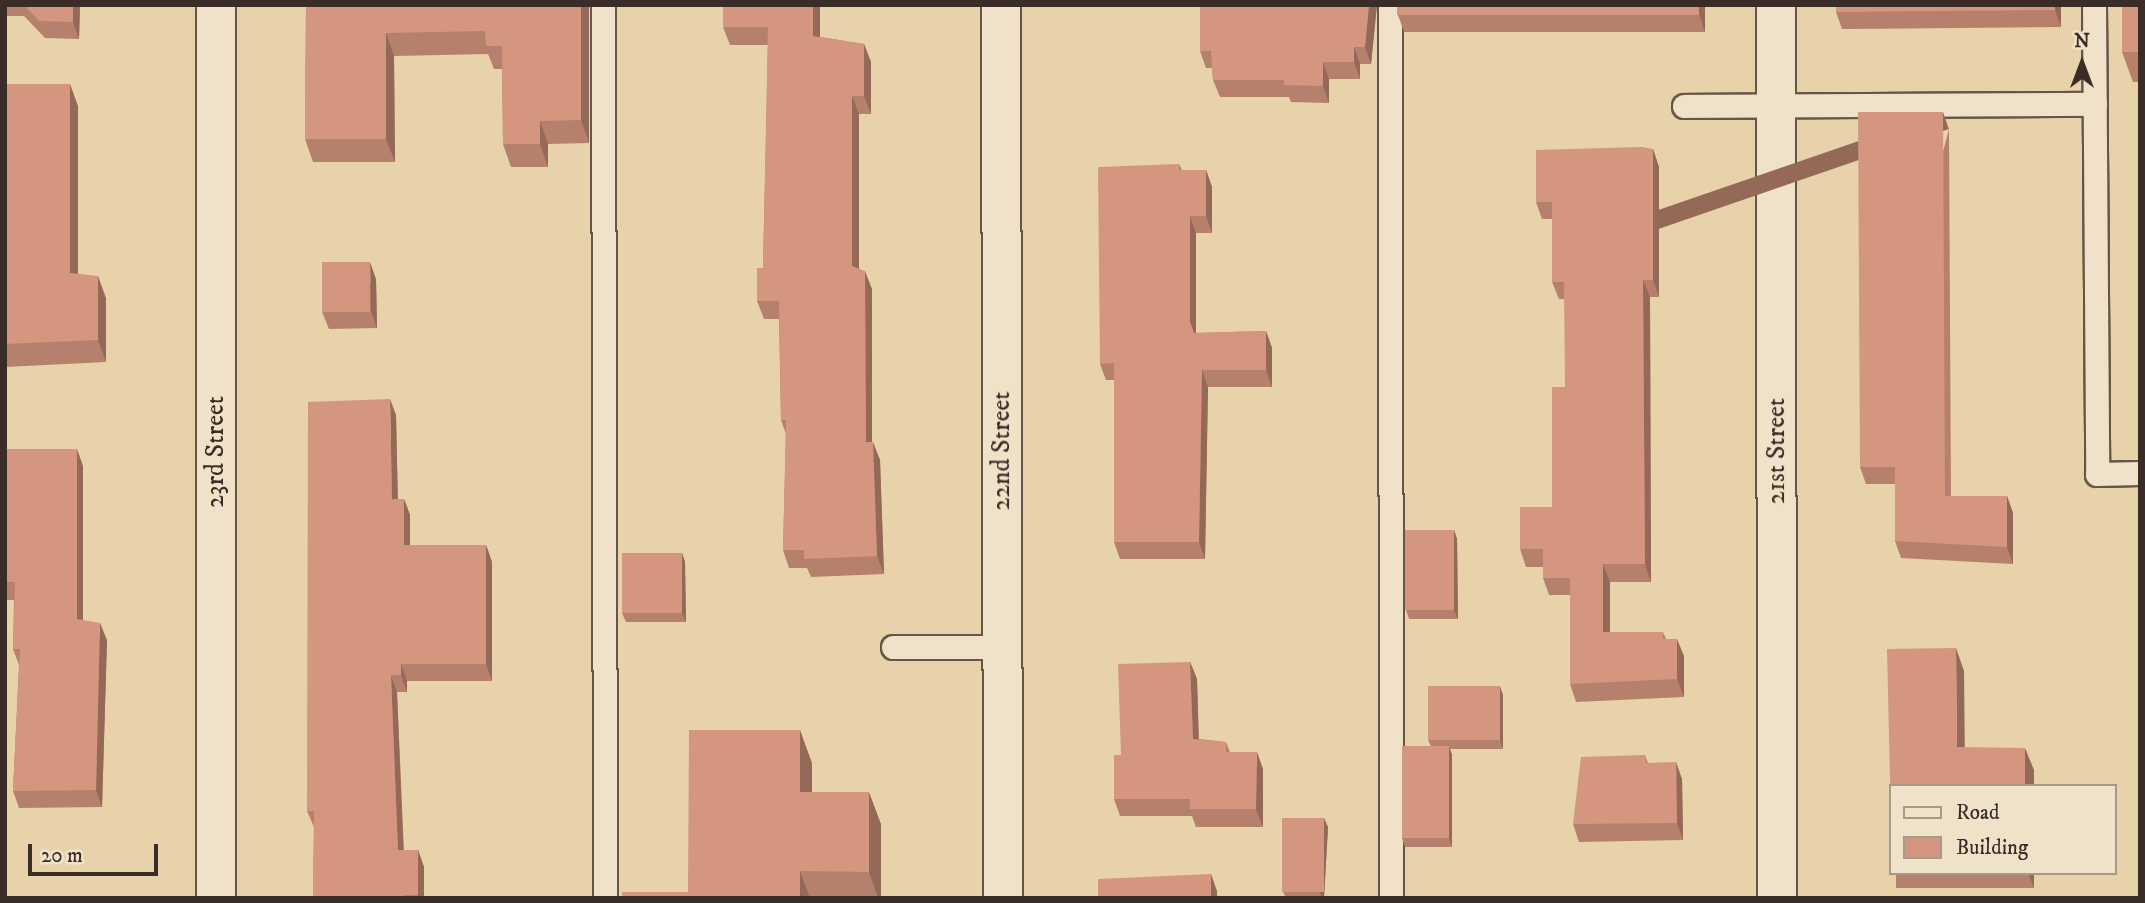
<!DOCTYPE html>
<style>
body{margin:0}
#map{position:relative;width:2145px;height:903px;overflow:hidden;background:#e8d2aa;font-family:"IM FELL DW Pica",serif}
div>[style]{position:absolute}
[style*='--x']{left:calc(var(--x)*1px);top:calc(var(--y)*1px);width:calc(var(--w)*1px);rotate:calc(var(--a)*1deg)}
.roads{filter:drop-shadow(2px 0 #665648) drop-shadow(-2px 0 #665648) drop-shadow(0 2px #665648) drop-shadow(0 -2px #665648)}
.service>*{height:23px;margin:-11.5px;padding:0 11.5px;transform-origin:11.5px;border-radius:11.5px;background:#f0e2c8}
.minor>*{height:38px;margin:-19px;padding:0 19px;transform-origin:19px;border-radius:19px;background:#f0e2c8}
.wall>*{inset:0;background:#b6816c;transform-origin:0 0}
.shaded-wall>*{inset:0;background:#946958;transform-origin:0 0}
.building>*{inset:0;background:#d4967e;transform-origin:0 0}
span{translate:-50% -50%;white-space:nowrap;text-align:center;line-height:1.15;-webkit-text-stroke:5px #f0e2c8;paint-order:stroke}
.street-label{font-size:26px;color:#3a2c27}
.frame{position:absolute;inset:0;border:7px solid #3a2c27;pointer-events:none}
.legend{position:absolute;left:1889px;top:784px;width:228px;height:91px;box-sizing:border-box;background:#f0e2c8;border:2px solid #a79988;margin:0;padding:9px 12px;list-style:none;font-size:21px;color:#3a2c27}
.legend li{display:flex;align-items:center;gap:14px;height:35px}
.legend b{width:35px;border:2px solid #a79988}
.north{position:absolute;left:2047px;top:28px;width:70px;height:70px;-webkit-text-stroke:5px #f0e2c8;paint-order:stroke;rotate:0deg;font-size:19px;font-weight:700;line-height:28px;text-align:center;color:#3a2c27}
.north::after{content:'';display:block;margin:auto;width:24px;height:32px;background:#3a2c27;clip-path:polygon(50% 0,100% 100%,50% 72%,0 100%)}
.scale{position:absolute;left:28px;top:844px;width:130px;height:32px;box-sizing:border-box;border:4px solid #3a2c27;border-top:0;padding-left:9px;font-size:21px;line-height:24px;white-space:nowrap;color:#3a2c27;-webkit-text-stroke:5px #f0e2c8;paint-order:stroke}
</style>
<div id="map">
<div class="roads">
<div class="service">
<i style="--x:603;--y:5;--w:893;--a:89.87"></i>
<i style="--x:1390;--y:5;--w:893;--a:89.94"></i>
<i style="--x:2094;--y:5;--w:469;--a:89.6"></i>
<i style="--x:2097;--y:474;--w:43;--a:-1.3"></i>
<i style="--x:1684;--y:106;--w:411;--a:-0.3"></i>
<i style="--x:893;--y:647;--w:110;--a:0"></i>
</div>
<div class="minor">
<i style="--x:216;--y:5;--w:893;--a:90"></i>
<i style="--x:1001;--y:5;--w:893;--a:89.87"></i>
<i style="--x:1776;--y:5;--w:893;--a:89.94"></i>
</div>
</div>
<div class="wall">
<i style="clip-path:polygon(5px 5px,80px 5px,79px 39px,45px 38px,24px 16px,5px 16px)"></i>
<i style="clip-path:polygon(306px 5px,589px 5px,589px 143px,548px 144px,548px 167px,511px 167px,503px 144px,502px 69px,494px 69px,488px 54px,394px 56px,395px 162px,313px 162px,305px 139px)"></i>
<i style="clip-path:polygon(820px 5px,820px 37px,864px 44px,871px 62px,871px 114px,859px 114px,859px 268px,872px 289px,872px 442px,880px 460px,884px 574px,811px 577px,807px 568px,789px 568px,783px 550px,786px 434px,781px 420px,779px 319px,764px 319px,757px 301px,763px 268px,768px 45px,730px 45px,723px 27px)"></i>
<i style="clip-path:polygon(1200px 5px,1377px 5px,1371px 64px,1360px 64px,1360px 79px,1329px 79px,1329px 103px,1291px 102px,1289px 97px,1220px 97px,1213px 80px,1212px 68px,1206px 68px,1200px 51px)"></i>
<i style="clip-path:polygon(1705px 5px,1705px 32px,1404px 32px,1398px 15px)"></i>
<i style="clip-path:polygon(2061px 5px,2061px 27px,1842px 29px,1836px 12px)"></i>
<i style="clip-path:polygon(2140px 5px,2140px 82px,2133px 82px,2122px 52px)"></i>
<i style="clip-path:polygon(5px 84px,78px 106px,78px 274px,106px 298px,106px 362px,5px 367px)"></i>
<i style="clip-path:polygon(1949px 129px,1951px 496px,2007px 496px,2013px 513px,2013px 564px,1901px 558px,1895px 541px,1895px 484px,1866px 484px,1860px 467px)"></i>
<i style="clip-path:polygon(1653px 149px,1659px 167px,1659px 297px,1650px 297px,1651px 582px,1610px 582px,1610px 632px,1663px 632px,1666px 639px,1684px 656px,1684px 697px,1576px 702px,1570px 684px,1570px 595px,1549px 595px,1543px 578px,1543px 567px,1526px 567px,1520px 549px,1552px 507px,1565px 387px,1565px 299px,1559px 299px,1552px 282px,1552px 219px,1542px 219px,1536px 202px)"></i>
<i style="clip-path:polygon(1179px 164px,1182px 170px,1206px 170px,1212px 187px,1212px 233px,1196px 233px,1196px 333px,1266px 331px,1272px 348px,1272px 387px,1208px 387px,1205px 559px,1120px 559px,1114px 542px,1114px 380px,1106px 380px,1100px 364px)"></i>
<i style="clip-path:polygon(376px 279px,377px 328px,329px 329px,322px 312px)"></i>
<i style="clip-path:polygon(396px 415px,398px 499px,404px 499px,410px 515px,410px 545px,486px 545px,492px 562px,492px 681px,407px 681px,407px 692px,397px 692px,404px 850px,418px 850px,424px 867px,424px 898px,313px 898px,314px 827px,307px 811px)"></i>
<i style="clip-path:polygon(5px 449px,83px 466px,83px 620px,107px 640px,102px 807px,19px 808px,13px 791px,19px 665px,13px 649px,14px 600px,5px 600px)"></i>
<i style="clip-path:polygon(1454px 530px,1457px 539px,1458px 619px,1409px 619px,1406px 610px)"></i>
<i style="clip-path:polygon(682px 553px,685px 562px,686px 622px,626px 622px,622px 613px)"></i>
<i style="clip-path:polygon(1190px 662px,1197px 679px,1199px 739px,1226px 742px,1230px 752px,1263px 769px,1263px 827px,1196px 827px,1192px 816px,1120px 816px,1114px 799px,1121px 755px)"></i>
<i style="clip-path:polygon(1503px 695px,1503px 749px,1450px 749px,1452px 755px,1452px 847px,1405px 847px,1402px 838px,1431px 746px,1428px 740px)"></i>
<i style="clip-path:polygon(1645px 755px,1648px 763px,1682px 779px,1683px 840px,1579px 842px,1573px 824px)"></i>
<i style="clip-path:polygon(812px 763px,812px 792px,881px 824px,881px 898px,622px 898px,688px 892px)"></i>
<i style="clip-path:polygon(1328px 827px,1324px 898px,1286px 898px,1283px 892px)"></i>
<i style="left:1896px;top:873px;width:138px;height:15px"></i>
</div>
<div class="shaded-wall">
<i style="clip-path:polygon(73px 5px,80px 5px,79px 39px,73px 22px)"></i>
<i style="clip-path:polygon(581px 5px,589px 5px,589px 143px,581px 120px)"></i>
<i style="clip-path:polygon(813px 5px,820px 5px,820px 54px,813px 36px)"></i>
<i style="clip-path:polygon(1369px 5px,1377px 5px,1371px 64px,1365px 47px)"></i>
<i style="clip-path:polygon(1699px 5px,1705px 5px,1705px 32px,1699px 14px)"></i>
<i style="clip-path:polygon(2055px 5px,2061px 5px,2061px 27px,2055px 10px)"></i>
<i style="clip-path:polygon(386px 33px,394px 56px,395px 162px,386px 139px)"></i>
<i style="clip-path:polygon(864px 44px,871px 62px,871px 114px,864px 96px)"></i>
<i style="clip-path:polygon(1354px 47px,1360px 64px,1360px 79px,1354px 62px)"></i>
<i style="clip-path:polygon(1323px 62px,1329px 79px,1329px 103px,1323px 86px)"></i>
<i style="clip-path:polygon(70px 84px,78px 106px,78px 295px,70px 273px)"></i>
<i style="clip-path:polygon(852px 96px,859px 114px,859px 284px,852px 266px)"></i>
<i style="left:1943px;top:112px;width:18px;height:384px;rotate:71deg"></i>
<i style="clip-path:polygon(540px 121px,548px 144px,548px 167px,540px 144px)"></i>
<i style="clip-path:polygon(1653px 149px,1659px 167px,1659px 297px,1653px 280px)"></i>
<i style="clip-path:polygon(1206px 170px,1212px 187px,1212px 233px,1206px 216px)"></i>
<i style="clip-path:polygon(1190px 216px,1196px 233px,1196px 339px,1190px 322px)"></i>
<i style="clip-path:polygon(370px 262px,376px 279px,377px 328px,371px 311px)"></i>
<i style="clip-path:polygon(865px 271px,872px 289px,872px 460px,866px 442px)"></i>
<i style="clip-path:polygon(98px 276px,106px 298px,106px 362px,98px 340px)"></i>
<i style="clip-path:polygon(1643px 280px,1650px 297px,1651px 582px,1645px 564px)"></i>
<i style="clip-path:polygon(1266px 331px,1272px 348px,1272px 387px,1266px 370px)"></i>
<i style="clip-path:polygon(1202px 370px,1208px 387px,1205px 559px,1199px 542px)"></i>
<i style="clip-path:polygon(390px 399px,396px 415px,398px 515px,392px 499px)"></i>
<i style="clip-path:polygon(873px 442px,880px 460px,884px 574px,877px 556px)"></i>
<i style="clip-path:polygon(77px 449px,83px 466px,83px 636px,77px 619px)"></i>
<i style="clip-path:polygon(2007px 496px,2013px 513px,2013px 564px,2007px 547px)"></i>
<i style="clip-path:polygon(404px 499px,410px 515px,410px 562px,404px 545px)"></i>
<i style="clip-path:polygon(1454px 530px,1457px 539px,1458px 619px,1454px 610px)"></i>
<i style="clip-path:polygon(486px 545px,492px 562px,492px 681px,486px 664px)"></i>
<i style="clip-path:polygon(682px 553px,685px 562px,686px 622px,682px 613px)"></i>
<i style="clip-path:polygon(1603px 564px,1610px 582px,1610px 649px,1603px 632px)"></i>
<i style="clip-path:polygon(100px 623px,107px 640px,102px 807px,96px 790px)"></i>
<i style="clip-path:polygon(1677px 639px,1684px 656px,1684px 697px,1677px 679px)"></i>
<i style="clip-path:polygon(1956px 648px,1964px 671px,1965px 770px,1957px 747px)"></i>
<i style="clip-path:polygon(1190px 662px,1197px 679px,1199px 756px,1193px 739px)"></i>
<i style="clip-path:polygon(401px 664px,407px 681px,407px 692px,401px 675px)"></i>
<i style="clip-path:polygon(391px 675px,397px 692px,404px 867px,398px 850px)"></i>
<i style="clip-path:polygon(1500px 686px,1503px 695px,1503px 749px,1500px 740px)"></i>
<i style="clip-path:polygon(800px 730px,812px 763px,812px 824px,800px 792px)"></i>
<i style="clip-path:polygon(1449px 746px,1452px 755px,1452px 847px,1449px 838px)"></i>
<i style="clip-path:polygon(2025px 748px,2034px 770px,2034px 786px,2025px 786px)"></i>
<i style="clip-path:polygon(1257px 752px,1263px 769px,1263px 827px,1256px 809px)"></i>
<i style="clip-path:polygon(1676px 762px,1682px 779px,1683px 840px,1677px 823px)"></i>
<i style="clip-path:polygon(869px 792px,881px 824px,881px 898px,878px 898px,869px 872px)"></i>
<i style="clip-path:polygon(1324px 818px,1328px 827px,1324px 898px,1322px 898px,1320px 893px)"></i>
<i style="clip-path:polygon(418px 850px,424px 867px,424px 898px,419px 898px,418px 895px)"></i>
<i style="clip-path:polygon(800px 871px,810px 898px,800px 898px)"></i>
<i style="clip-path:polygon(2028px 873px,2034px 873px,2034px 888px)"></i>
<i style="clip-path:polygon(1211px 874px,1217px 891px,1217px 898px,1211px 898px)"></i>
</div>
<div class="building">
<i style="clip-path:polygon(24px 5px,73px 5px,73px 22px,39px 21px)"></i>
<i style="clip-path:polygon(306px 5px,581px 5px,581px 120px,540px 121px,540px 144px,503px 144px,502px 46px,486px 46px,485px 31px,386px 33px,386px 139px,305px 139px)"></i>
<i style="clip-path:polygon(723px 5px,813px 5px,813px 36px,864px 44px,864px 96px,852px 96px,852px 266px,865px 271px,866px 442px,873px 442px,877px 556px,804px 559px,804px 550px,783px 550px,786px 420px,781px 420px,779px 301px,757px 301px,757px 268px,763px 268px,768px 27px,723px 27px)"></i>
<i style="clip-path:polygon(1200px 5px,1369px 5px,1365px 47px,1354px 47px,1354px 62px,1323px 62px,1323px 86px,1284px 85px,1284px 80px,1213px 80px,1211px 51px,1200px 51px)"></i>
<i style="left:1397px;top:5px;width:302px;height:10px"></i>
<i style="clip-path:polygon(1836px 5px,2055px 5px,2055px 10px,1836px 12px)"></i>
<i style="left:2122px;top:5px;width:18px;height:47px"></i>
<i style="clip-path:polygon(5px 84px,70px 84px,70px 273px,98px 276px,98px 340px,5px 344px)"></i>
<i style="clip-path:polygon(1858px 112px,1943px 112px,1945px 496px,2007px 496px,2007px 547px,1895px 541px,1895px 467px,1860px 467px)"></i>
<i style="clip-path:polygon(1642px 147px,1653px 149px,1653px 280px,1643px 280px,1645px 564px,1603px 564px,1603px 632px,1663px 632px,1663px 639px,1677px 639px,1677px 679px,1570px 684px,1570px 578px,1543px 578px,1543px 549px,1520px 549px,1520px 507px,1552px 507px,1552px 387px,1565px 387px,1564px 282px,1552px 282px,1552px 202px,1536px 202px,1536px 150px)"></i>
<i style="clip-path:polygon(1179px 164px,1179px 170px,1206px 170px,1206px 216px,1190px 216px,1190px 322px,1194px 333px,1266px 331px,1266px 370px,1202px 370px,1199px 542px,1114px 542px,1114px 363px,1100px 364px,1098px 167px)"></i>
<i style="left:322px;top:262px;width:48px;height:50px"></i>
<i style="clip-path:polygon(390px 399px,392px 499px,404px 499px,404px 545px,486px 545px,486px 664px,401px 664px,401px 675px,391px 675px,398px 850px,418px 850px,418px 895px,404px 895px,404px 898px,313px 898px,314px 811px,307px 811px,308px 402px)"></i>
<i style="clip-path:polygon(5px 449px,77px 449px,77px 619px,100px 623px,96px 790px,13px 791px,20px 649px,13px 649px,15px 582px,5px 582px)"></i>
<i style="left:1405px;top:530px;width:49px;height:80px"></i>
<i style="left:682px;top:553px;width:60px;height:60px;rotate:90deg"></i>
<i style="clip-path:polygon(1956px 648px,1957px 747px,2025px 748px,2025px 786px,1891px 786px,1891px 822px,1887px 649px)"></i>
<i style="clip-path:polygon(1190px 662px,1193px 739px,1226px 742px,1226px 752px,1257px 752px,1256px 809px,1190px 809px,1190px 799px,1114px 799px,1114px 755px,1121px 755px,1118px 664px)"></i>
<i style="left:1428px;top:686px;width:72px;height:54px"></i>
<i style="clip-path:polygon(689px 730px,800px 730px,800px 792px,869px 792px,869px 872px,800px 871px,800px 898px,622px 898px,622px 892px,688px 892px)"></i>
<i style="left:1402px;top:746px;width:47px;height:92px"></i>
<i style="clip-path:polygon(1645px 755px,1646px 763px,1676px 762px,1677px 823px,1573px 824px,1581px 757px)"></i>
<i style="left:1282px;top:818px;width:42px;height:74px"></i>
<i style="clip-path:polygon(1211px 874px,1211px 898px,1098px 898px,1098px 879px)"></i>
</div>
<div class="street-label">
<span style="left:1002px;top:451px;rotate:-90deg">22nd Street</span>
<span style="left:1777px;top:451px;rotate:-90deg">21st Street</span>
<span style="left:216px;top:452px;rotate:-90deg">23rd Street</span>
</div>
<div class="frame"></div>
<ul class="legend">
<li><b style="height:9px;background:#f0e2c8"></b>Road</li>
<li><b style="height:19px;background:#d4967e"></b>Building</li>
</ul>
<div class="north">N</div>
<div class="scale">20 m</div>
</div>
